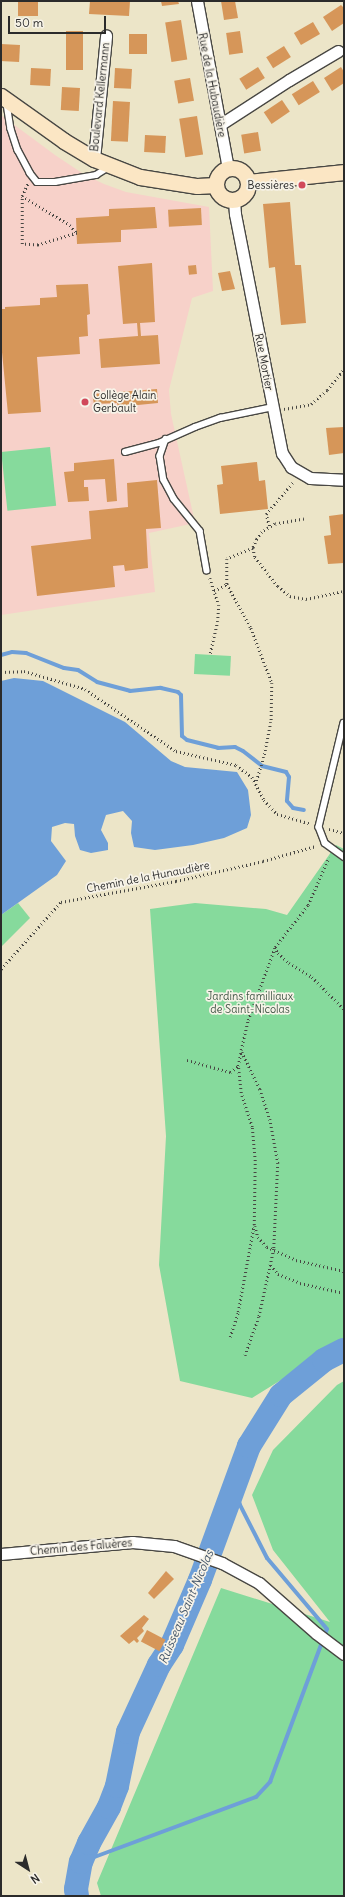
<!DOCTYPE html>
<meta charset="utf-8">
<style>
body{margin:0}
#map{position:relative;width:345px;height:1897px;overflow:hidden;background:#ece5c8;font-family:Delius,sans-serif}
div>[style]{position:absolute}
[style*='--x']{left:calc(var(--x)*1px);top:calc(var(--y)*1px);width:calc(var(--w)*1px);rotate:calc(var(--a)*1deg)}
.built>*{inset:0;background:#f7d1c9}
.green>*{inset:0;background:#86da9c;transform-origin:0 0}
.water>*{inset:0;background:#6e9fd8}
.stream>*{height:4px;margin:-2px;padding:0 2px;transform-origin:2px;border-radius:2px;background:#6e9fd8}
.river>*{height:24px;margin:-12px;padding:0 12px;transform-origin:12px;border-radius:12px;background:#6e9fd8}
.building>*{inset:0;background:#d69659;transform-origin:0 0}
.path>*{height:2.5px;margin-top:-1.25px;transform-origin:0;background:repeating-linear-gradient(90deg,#484743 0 1px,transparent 0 4px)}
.roads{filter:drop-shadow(1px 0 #484743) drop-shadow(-1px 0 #484743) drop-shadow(0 1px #484743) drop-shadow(0 -1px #484743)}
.lane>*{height:5.5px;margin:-2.75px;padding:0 2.75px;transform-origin:2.75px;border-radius:2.75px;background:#fff}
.street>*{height:11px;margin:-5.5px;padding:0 5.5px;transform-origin:5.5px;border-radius:5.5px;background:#fff}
.secondary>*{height:15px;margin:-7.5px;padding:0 7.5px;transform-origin:7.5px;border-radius:7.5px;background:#fbe6c4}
.secondary>.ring{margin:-7.5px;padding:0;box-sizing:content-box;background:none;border:15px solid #fbe6c4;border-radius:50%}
.dots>*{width:11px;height:11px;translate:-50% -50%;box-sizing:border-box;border:2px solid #f7f3e8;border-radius:50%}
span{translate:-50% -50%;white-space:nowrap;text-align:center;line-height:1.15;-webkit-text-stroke:3.5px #f7f3e8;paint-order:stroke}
.street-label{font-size:11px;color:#2b2b2b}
.poi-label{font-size:11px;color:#2b2b2b}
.right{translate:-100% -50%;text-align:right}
.left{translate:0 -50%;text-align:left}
.park-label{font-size:11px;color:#425747}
.water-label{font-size:12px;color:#425468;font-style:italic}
.frame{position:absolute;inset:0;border:2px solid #2b2b2b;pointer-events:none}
.north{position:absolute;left:8px;top:1849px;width:40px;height:40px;-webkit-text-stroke:3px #f7f3e8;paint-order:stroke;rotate:144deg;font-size:11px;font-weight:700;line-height:16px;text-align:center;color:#2b2b2b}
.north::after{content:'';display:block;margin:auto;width:14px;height:18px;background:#2b2b2b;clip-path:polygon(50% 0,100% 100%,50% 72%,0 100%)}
.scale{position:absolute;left:8px;top:16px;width:98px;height:18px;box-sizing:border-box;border:2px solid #2b2b2b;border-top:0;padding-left:5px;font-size:12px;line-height:14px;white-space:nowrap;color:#2b2b2b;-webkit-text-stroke:3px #f7f3e8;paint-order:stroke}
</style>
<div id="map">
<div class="built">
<i style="clip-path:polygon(1px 115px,55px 155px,85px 175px,104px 184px,126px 192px,209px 207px,213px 291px,192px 298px,169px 390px,171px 414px,195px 523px,149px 533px,155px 592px,1px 615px)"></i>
</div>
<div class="green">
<i style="left:50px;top:447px;width:59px;height:49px;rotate:84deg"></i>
<i style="left:195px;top:654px;width:36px;height:20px;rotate:3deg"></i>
<i style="clip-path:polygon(336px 845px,344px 849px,344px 1341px,252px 1398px,180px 1381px,159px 1265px,166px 1136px,150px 909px,195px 903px,266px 909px,287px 915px)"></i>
<i style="clip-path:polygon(18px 903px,30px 918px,1px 947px,1px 915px)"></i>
<i style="clip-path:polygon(344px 1381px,344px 1896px,101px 1896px,97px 1883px,221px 1588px,330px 1622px,273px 1550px,252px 1495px,273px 1450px,337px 1385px)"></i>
</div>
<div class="water">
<i style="clip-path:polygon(14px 678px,43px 681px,125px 722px,171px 761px,185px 767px,237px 772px,248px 790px,251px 815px,247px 828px,224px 838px,193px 845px,155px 850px,134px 847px,131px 833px,132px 821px,123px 811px,106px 815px,101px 830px,108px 843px,108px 850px,91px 853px,80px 850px,75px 836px,74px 824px,65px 823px,52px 827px,51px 841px,66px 861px,57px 875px,1px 915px,1px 681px)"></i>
</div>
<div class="stream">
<i style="--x:1;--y:655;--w:11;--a:-15"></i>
<i style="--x:12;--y:652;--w:14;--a:4"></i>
<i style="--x:26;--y:653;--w:41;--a:21.5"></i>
<i style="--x:64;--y:668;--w:14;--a:8"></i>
<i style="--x:78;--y:670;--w:22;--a:32"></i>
<i style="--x:97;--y:682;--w:34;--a:15"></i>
<i style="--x:130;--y:691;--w:31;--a:-6"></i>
<i style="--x:161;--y:688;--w:17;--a:13"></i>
<i style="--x:178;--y:692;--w:4;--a:45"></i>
<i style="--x:181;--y:695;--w:41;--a:88.6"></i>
<i style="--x:182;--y:736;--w:6;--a:39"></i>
<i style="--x:187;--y:740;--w:32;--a:14"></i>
<i style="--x:218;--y:748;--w:17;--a:-3"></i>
<i style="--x:235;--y:747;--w:9;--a:27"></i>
<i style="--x:243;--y:751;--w:24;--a:38"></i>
<i style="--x:262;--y:766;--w:25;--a:14"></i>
<i style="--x:286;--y:772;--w:6;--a:59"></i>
<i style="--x:289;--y:777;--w:24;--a:95"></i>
<i style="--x:287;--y:801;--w:9;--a:49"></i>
<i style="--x:293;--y:808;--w:11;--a:10"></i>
<i style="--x:81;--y:1862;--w:187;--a:-20.4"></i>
<i style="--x:256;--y:1797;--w:21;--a:-47"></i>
<i style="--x:270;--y:1782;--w:163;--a:-69.6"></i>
<i style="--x:327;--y:1629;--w:93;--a:-130.2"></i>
<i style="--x:267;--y:1558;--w:59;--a:-117"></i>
<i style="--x:240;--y:1505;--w:20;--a:-105"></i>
</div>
<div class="river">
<i style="--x:77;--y:1896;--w:7;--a:-98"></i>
<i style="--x:76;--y:1889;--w:27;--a:-80"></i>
<i style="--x:81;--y:1862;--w:21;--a:-67"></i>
<i style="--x:89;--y:1843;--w:41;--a:-60.9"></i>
<i style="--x:109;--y:1807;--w:22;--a:-69"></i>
<i style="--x:117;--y:1786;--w:55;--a:-78.5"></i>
<i style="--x:128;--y:1732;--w:74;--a:-65.2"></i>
<i style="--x:159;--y:1665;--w:24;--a:-57"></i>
<i style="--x:172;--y:1645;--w:71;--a:-66.7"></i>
<i style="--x:200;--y:1580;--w:143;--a:-69.9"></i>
<i style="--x:249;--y:1446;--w:60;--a:-57.9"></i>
<i style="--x:281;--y:1395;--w:55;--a:-39.1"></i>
<i style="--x:324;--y:1360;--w:22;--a:-27"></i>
</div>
<div class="building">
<i style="left:18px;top:1px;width:20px;height:15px"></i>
<i style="clip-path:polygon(90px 1px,130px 1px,129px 16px,89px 14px)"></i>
<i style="clip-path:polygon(161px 1px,178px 1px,179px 4px,162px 6px)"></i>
<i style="clip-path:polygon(221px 1px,235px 1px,238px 18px,224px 20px)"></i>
<i style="clip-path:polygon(341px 5px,344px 8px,344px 23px,332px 31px,323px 17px)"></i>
<i style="left:181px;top:20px;width:40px;height:16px;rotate:81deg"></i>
<i style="left:313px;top:22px;width:14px;height:22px;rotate:60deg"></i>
<i style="left:66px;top:31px;width:17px;height:39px"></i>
<i style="left:240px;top:31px;width:22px;height:14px;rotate:82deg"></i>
<i style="left:129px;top:34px;width:18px;height:20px"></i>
<i style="left:1px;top:44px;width:19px;height:17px;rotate:3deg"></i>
<i style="left:284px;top:46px;width:13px;height:21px;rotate:58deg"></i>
<i style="left:258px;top:67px;width:13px;height:22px;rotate:58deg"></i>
<i style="clip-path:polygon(341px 67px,344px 72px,344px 83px,332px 91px,324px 78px)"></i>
<i style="left:31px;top:68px;width:20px;height:17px;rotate:3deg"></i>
<i style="left:115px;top:68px;width:17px;height:20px;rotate:3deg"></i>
<i style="left:190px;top:78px;width:23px;height:16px;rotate:80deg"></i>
<i style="left:313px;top:81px;width:13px;height:25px;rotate:58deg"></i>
<i style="left:62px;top:87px;width:18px;height:23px;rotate:3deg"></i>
<i style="left:282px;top:100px;width:14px;height:22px;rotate:56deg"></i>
<i style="left:113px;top:101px;width:17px;height:40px;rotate:3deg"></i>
<i style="left:197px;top:116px;width:39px;height:18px;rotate:81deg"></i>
<i style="left:258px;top:132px;width:19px;height:17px;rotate:81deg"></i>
<i style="left:145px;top:135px;width:21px;height:17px;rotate:3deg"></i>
<i style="clip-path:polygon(290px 202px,295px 265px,301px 265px,306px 323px,281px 325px,275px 267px,269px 268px,263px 204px)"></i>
<i style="clip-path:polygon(155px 207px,157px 228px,121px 230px,121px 242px,77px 244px,76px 218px,109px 216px,109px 209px)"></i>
<i style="left:201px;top:208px;width:17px;height:33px;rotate:87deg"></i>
<i style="clip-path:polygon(152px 263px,155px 322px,140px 323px,141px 336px,158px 335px,160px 364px,101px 368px,99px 339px,138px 336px,137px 323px,123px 324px,118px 266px)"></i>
<i style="left:196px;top:265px;width:9px;height:8px;rotate:84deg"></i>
<i style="clip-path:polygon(230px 271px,235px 289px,222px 291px,218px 273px)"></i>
<i style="clip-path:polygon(88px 284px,90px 314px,87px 315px,88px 336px,79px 337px,80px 354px,37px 357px,41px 412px,8px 414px,1px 342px,1px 309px,5px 309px,5px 307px,40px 305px,40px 298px,57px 297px,56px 285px)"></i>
<i style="clip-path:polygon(157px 389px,158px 403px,118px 407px,117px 403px,94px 404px,92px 394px)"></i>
<i style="clip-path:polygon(344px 427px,344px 453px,329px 455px,326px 428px)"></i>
<i style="clip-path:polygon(114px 459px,117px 501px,107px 502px,105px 479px,84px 480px,84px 487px,88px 487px,89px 501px,68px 502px,64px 472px,74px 471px,74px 463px)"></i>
<i style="clip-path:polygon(257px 462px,259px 481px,265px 480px,268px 509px,220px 514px,217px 485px,223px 484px,221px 466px)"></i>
<i style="clip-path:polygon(157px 480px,161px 528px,146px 529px,148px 568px,125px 571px,124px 565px,113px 566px,115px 587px,37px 596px,31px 546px,91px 539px,89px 511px,128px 507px,127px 483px)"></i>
<i style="clip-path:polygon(344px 514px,344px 563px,328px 564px,324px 536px,331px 535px,329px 516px)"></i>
<i style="clip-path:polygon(166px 1571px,174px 1579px,154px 1599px,148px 1593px)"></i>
<i style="clip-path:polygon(144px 1615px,149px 1619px,142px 1628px,144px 1631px,137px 1638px,139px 1641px,137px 1643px,134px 1640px,129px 1644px,120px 1636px)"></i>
<i style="left:147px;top:1630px;width:21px;height:13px;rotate:28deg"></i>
</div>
<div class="path">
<i style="--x:22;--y:196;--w:56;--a:31.1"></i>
<i style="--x:70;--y:225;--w:11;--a:49"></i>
<i style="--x:77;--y:233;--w:41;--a:162.9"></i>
<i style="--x:38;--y:245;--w:16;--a:-176"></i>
<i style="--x:22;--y:244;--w:48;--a:-90"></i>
<i style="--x:22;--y:196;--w:14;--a:-65"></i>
<i style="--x:340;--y:374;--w:4;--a:14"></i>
<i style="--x:284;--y:409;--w:27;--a:-10"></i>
<i style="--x:311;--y:404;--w:21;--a:-41"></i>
<i style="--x:327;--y:390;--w:27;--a:-51"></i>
<i style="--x:304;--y:519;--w:29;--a:170"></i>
<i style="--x:275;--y:524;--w:15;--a:148"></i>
<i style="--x:262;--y:532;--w:9;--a:126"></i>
<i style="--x:257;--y:539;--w:10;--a:114"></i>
<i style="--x:253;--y:548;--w:9;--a:77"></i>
<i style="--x:255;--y:557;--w:37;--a:52"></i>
<i style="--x:278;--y:586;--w:16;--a:40"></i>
<i style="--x:290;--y:596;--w:16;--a:11"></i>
<i style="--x:306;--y:599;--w:39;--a:-12"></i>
<i style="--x:269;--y:526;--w:12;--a:-104"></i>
<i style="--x:266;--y:514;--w:43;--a:-49.7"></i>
<i style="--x:253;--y:548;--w:28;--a:157"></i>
<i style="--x:227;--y:559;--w:25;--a:90"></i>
<i style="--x:227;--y:584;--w:50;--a:61.4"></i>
<i style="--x:251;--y:628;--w:59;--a:69.1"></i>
<i style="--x:272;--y:683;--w:39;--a:91"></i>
<i style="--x:271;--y:722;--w:36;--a:101"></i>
<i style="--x:264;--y:757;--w:28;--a:107"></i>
<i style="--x:210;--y:578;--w:28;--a:72"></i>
<i style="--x:219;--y:605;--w:16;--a:94"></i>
<i style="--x:218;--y:621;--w:35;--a:103"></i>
<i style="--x:214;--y:591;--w:15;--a:-28"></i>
<i style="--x:1;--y:672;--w:23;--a:-2"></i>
<i style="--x:24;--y:671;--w:64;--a:16.4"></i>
<i style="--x:85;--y:689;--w:110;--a:34.3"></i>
<i style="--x:176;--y:751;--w:62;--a:13.1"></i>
<i style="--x:236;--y:765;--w:20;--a:37"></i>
<i style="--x:252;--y:777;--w:26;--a:62"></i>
<i style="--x:264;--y:800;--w:19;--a:47"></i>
<i style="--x:277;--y:814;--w:35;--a:16"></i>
<i style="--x:329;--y:829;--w:16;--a:15"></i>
<i style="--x:275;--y:947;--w:7;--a:63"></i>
<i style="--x:278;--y:953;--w:15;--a:42"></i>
<i style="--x:289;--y:963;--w:27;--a:31"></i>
<i style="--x:312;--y:977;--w:45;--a:45"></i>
<i style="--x:1;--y:969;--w:90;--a:-48.2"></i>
<i style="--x:61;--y:902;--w:117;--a:-10.3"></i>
<i style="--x:176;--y:881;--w:89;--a:-12.9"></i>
<i style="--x:263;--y:861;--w:55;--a:-15.8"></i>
<i style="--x:242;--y:1052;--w:41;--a:64.1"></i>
<i style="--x:260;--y:1089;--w:32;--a:72"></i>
<i style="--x:270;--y:1119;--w:45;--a:79.7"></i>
<i style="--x:278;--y:1163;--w:86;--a:92.7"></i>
<i style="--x:274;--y:1249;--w:70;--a:102.4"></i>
<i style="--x:259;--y:1317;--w:41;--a:109.7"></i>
<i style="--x:187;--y:1060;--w:45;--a:15.6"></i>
<i style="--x:230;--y:1072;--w:10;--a:-37"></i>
<i style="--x:255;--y:1226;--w:11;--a:75"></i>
<i style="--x:258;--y:1237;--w:13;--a:48"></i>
<i style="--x:267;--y:1247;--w:32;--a:24"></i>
<i style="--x:296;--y:1260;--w:49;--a:12.9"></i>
<i style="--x:271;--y:1265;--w:11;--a:52"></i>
<i style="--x:278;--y:1274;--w:24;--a:22"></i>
<i style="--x:300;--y:1283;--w:45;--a:12.8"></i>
<i style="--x:230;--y:1337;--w:26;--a:-72"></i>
<i style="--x:238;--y:1312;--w:88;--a:-79.6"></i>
<i style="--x:254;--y:1225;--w:64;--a:-89.1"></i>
<i style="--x:255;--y:1161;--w:34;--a:-95"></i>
<i style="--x:252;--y:1127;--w:36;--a:-108"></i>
<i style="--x:241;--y:1093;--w:27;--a:-96"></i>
<i style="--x:238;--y:1066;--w:16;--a:-79"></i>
<i style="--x:241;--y:1050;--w:31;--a:-77"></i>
<i style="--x:248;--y:1020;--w:78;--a:-69.7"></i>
<i style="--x:275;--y:947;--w:53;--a:-51.8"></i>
<i style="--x:308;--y:905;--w:52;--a:-66.4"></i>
</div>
<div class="roads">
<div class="lane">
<i style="--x:7;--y:104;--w:25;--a:81"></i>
<i style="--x:11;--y:129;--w:22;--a:72"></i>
<i style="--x:18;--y:150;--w:26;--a:62"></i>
<i style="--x:30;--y:173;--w:11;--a:52"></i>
<i style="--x:37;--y:182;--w:18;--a:0"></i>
<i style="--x:55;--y:182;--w:42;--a:-9.7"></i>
<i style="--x:96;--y:175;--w:15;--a:-32"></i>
<i style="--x:166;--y:439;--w:18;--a:109"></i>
<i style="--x:160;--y:456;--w:24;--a:81"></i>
<i style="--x:164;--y:480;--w:21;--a:62"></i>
<i style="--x:174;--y:499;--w:41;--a:50.9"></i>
<i style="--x:200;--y:531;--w:40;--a:80"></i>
<i style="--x:125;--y:452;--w:35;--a:-15"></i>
<i style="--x:159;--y:443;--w:39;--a:-24"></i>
<i style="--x:195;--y:427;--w:27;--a:-20"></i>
<i style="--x:220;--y:418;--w:54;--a:-11.7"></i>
<i style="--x:344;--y:723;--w:107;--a:103.5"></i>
<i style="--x:319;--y:827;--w:17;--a:69"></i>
<i style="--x:325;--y:843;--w:24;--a:36"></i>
</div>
<div class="street">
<i style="--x:197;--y:1;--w:171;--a:79.5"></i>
<i style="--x:221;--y:124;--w:81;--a:-32.9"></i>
<i style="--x:289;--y:80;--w:57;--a:-30.6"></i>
<i style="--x:94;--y:159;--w:124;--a:-84.4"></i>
<i style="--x:234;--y:200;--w:14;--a:86"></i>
<i style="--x:235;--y:214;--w:244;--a:78.9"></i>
<i style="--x:282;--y:453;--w:17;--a:57"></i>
<i style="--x:291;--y:467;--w:22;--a:30"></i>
<i style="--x:310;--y:478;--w:34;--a:3"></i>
<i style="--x:1;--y:1554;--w:132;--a:-5.2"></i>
<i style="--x:132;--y:1542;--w:42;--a:5.4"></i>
<i style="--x:174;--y:1546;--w:51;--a:19.5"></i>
<i style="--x:222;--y:1563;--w:42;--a:28.4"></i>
<i style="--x:259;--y:1583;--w:76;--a:41.3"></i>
<i style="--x:316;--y:1633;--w:35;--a:37"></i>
</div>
<div class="secondary">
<i style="--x:1;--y:96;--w:77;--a:35.5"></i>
<i style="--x:64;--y:141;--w:35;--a:31"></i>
<i style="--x:94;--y:159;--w:49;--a:21.4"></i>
<i style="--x:140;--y:177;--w:58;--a:9"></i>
<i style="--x:197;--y:186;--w:19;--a:-3"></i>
<i class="ring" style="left:216px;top:168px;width:17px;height:17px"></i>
<i style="--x:248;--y:182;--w:97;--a:-5.9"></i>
</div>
</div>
<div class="dots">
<i style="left:302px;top:185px;background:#d1495b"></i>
<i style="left:85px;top:402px;background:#d1495b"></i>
</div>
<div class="street-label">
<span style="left:212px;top:85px;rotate:79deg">Rue de la Hubaudière</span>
<span style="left:100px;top:97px;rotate:-84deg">Boulevard Kellermann</span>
<span style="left:264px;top:362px;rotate:79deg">Rue Mortier</span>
<span style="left:148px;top:877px;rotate:-11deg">Chemin de la Hunaudière</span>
<span style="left:81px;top:1547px;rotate:-5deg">Chemin des Faluères</span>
</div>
<div class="poi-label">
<span class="right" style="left:294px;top:185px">Bessières</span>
<span class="left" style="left:93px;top:402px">Collège Alain<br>Gerbault</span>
</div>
<div class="park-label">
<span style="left:250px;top:1003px">Jardins familliaux<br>de Saint-Nicolas</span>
</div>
<div class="water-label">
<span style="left:186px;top:1607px;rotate:-67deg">Ruisseau Saint-Nicolas</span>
</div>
<div class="frame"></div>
<div class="north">N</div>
<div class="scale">50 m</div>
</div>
